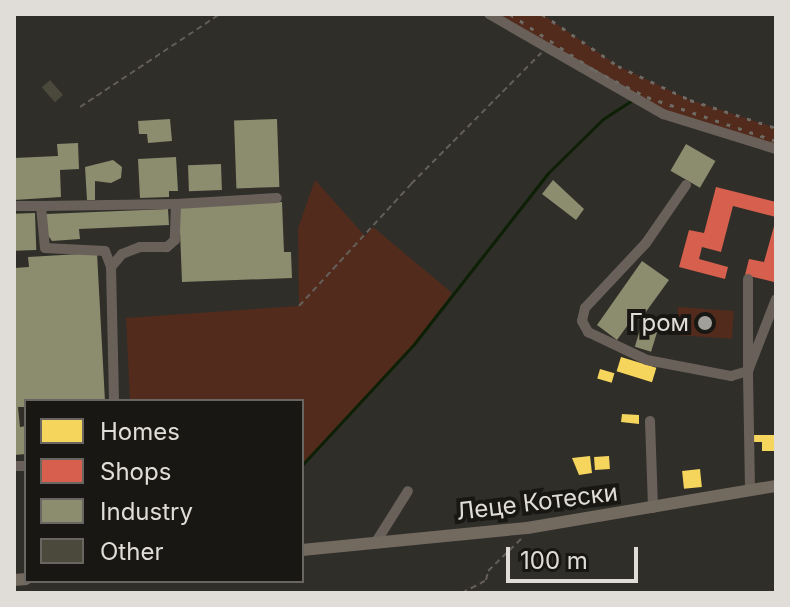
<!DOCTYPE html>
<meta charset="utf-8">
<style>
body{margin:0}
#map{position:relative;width:790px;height:607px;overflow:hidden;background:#2f2e29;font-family:Inter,sans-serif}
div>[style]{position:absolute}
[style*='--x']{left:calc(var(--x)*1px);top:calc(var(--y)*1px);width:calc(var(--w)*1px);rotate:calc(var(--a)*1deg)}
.green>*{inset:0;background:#532b1d;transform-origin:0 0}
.homes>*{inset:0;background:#f6d55c;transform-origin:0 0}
.shops>*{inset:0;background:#d6604d}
.industry>*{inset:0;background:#8c8c6e;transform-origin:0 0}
.stream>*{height:3px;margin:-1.5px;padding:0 1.5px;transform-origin:1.5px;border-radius:1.5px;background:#0d2005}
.building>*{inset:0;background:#4a493c;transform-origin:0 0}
.path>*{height:2px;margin-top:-1px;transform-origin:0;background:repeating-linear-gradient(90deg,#645e59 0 6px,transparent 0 10px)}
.minor>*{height:10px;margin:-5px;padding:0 5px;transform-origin:5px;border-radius:5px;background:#686059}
.major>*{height:12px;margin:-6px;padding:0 6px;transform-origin:6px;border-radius:6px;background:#72695f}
.rail>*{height:3px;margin-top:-1.5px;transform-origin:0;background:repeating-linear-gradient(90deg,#6d6963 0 4px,transparent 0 12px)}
.dots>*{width:22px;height:22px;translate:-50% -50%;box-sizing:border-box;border:4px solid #191713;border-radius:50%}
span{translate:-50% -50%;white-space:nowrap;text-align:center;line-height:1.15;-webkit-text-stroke:8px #191713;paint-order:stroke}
.poi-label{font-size:24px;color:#e0ddd8}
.right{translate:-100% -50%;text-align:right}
.street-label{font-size:24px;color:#e0ddd8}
.frame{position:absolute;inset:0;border:16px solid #e0ddd8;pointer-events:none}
.legend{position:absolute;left:24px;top:399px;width:280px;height:184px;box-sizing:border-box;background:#191713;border:2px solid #696662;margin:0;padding:10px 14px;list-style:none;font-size:24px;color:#e0ddd8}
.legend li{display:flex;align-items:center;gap:16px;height:40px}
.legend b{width:40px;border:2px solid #696662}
.scale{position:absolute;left:506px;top:547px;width:132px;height:36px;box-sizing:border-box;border:4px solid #e0ddd8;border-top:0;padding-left:10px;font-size:24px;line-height:28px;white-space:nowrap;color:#e0ddd8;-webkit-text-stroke:6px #191713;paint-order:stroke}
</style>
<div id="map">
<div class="green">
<i style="clip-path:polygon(489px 14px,542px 14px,618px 66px,690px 100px,776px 128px,776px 149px,663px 114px)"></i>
<i style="clip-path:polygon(315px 180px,365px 236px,373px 227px,452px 293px,414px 344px,302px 465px,302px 401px,130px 401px,126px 318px,299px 306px,298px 228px)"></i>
<i style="left:678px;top:307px;width:56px;height:28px;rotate:4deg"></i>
</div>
<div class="homes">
<i style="left:621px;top:357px;width:37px;height:15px;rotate:17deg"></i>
<i style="left:600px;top:369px;width:15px;height:10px;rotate:16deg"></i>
<i style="clip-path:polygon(622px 414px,639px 415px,639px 424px,621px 422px)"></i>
<i style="clip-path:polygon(753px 435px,775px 435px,774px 451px,762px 451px,762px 442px,753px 442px)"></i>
<i style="clip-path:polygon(590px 456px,592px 473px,579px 475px,572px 458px)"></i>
<i style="left:609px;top:456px;width:13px;height:15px;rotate:86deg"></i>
<i style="left:700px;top:469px;width:18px;height:18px;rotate:84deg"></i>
</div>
<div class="shops">
<i style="clip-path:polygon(716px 187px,776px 202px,776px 217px,733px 206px,721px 252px,702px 247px,699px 259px,728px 267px,725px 279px,679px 267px,689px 230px,704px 233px)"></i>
<i style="clip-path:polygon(776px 219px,774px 282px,745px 275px,749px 259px,764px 262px)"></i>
</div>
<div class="industry">
<i style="clip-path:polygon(170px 119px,172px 141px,148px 143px,147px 134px,139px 134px,138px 121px)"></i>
<i style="left:277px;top:119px;width:68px;height:43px;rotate:88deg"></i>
<i style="clip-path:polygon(78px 143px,79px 169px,60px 170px,61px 197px,14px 200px,14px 158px,58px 156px,57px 144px)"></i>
<i style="left:686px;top:144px;width:34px;height:31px;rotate:30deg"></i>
<i style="clip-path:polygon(176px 157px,178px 191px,169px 191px,169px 197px,140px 198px,138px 159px)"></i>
<i style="clip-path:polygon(113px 160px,122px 167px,121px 178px,111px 183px,95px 181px,95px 200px,87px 200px,85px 167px)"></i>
<i style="left:221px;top:164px;width:26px;height:33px;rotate:88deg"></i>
<i style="clip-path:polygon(553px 180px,584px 209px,576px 220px,542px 194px)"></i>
<i style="clip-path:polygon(282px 202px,284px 252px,291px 252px,292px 278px,182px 282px,179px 206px)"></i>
<i style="clip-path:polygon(168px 209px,169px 225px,79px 229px,80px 239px,52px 241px,47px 234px,46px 214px)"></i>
<i style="left:35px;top:213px;width:37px;height:21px;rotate:88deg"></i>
<i style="clip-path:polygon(97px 253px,105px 401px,26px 401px,26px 407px,18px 407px,20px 427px,26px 426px,26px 454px,14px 455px,14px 268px,29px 267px,28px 257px)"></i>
<i style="clip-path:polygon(642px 261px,669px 280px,640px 320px,635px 315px,617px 340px,597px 325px)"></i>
<i style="left:643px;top:320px;width:17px;height:28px;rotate:17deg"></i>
</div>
<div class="stream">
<i style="--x:302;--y:465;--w:165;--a:-47.2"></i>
<i style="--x:414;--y:344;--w:217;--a:-51.9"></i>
<i style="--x:548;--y:173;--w:77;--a:-44.5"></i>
<i style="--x:603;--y:119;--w:37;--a:-33"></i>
</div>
<div class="building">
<i style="left:50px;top:80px;width:20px;height:11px;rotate:49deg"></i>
</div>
<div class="path">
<i style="--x:80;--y:107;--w:168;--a:-33.6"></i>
<i style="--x:299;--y:306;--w:166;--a:-47.4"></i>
<i style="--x:411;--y:184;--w:185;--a:-45.2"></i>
<i style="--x:462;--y:593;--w:27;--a:-28"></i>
<i style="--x:486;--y:580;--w:9;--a:-77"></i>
<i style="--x:488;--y:571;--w:46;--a:-44.1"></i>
</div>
<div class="minor">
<i style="--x:489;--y:14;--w:201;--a:29.9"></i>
<i style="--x:663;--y:114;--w:118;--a:17.2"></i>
<i style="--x:686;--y:185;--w:70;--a:124.6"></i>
<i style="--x:646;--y:243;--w:89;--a:133.2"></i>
<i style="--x:585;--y:308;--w:13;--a:103"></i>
<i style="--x:582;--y:321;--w:13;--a:61"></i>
<i style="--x:588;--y:332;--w:65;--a:25.4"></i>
<i style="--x:647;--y:360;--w:86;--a:10.8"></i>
<i style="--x:731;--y:376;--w:18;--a:-16"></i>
<i style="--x:748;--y:371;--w:92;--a:-90"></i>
<i style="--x:176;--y:204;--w:101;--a:-3.4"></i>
<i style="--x:14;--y:206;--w:27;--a:0"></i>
<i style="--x:41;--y:206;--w:42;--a:84.6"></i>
<i style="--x:45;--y:248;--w:60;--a:2.9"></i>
<i style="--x:105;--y:251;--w:17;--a:69"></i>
<i style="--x:111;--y:267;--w:134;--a:88.7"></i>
<i style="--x:41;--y:206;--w:135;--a:-0.8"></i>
<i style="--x:176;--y:204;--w:36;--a:92"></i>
<i style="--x:175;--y:240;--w:11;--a:139"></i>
<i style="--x:167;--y:247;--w:27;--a:180"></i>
<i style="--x:140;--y:247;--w:19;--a:159"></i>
<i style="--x:122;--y:254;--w:17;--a:130"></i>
<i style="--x:650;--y:421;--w:87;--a:88"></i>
<i style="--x:14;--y:466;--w:12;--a:0"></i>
<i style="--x:750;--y:489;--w:118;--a:-91"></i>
<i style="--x:748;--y:371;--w:77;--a:-68.7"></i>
<i style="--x:376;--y:542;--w:60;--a:-57.9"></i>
</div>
<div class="major">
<i style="--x:302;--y:550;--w:226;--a:-5.6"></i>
<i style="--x:527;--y:528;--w:253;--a:-9.6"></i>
<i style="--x:14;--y:580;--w:12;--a:-5"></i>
</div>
<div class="rail">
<i style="--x:510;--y:14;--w:101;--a:33.7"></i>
<i style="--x:594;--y:70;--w:59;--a:27"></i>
<i style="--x:647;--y:97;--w:136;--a:18.8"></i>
<i style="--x:542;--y:14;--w:92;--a:34.4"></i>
<i style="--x:618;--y:66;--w:80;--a:25.3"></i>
<i style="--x:690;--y:100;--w:90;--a:18"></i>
</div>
<div class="dots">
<i style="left:705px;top:323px;background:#a2a09b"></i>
</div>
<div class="poi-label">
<span class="right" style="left:689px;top:323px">Гром</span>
</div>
<div class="street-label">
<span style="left:537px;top:502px;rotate:-7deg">Леце Котески</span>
</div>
<div class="frame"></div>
<ul class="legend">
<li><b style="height:22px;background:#f6d55c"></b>Homes</li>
<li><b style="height:22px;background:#d6604d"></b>Shops</li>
<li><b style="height:22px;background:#8c8c6e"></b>Industry</li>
<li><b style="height:22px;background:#4a493c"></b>Other</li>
</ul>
<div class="scale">100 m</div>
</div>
